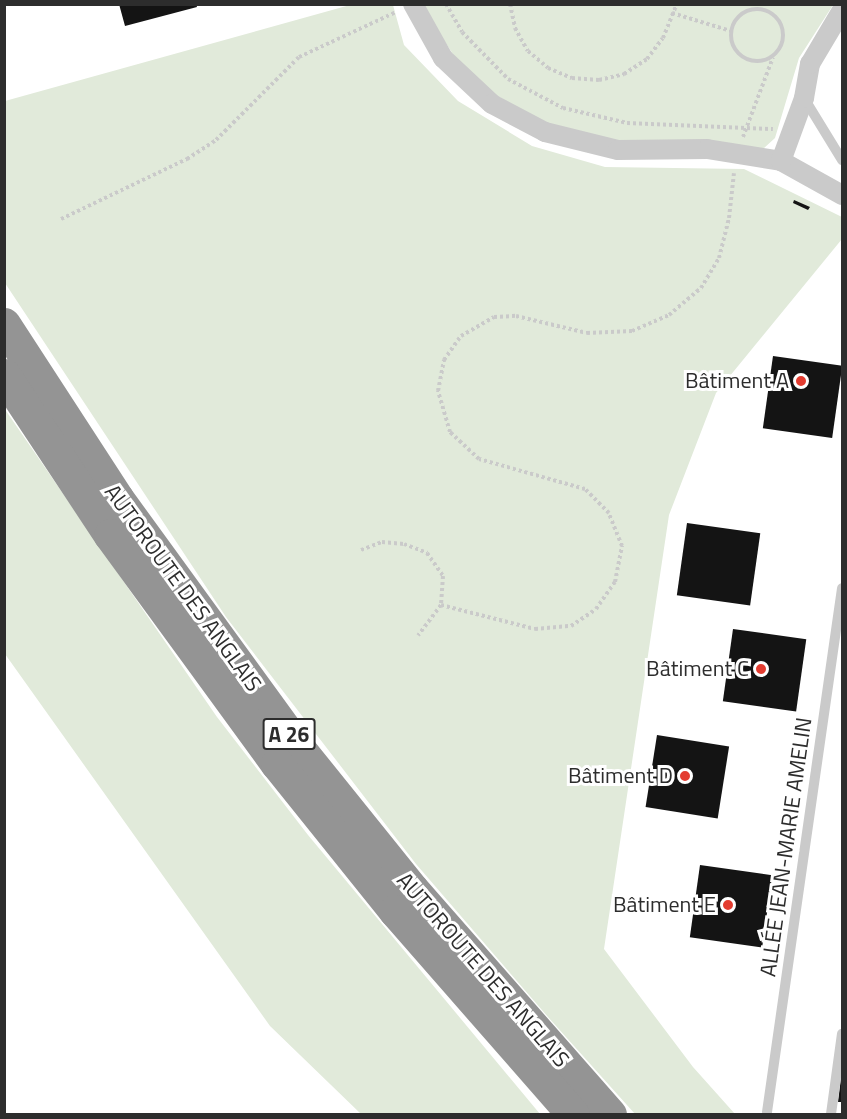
<!DOCTYPE html>
<meta charset="utf-8">
<style>
body{margin:0}
#map{position:relative;width:847px;height:1119px;overflow:hidden;background:#fff;font-family:"Titillium Web",sans-serif}
div>[style]{position:absolute}
[style*='--x']{left:calc(var(--x)*1px);top:calc(var(--y)*1px);width:calc(var(--w)*1px);rotate:calc(var(--a)*1deg)}
.green>*{inset:0;background:#e1eada}
.building>*{inset:0;background:#141414;transform-origin:0 0}
.path>*{height:4px;margin-top:-2px;transform-origin:0;background:repeating-linear-gradient(90deg,#cacaca 0 3px,transparent 0 6px)}
.path>.ring{margin:-2px;padding:0;box-sizing:content-box;background:none;border:4px solid #cacaca;border-radius:50%}
.service>*{height:10px;margin:-5px;padding:0 5px;transform-origin:5px;border-radius:5px;background:#cacaca}
.minor>*{height:20px;margin:-10px;padding:0 10px;transform-origin:10px;border-radius:10px;background:#cacaca}
.motorway>*{height:33px;margin:-16.5px;padding:0 16.5px;transform-origin:16.5px;border-radius:16.5px;background:#949494}
.dots>*{width:16px;height:16px;translate:-50% -50%;box-sizing:border-box;border:3px solid #fff;border-radius:50%}
span{translate:-50% -50%;white-space:nowrap;text-align:center;line-height:1.15;-webkit-text-stroke:6px #fff;paint-order:stroke}
.shield-label span{padding:2px 4px;background:#fff;border:2px solid;border-radius:4px;-webkit-text-stroke-width:0}
.shield-label{font-size:21px;color:#2d2d2d;font-weight:700}
.poi-label{font-size:22px;color:#2d2d2d}
.right{translate:-100% -50%;text-align:right}
.street-label{font-size:22px;color:#2d2d2d}
.frame{position:absolute;inset:0;border:6px solid #2d2d2d;pointer-events:none}
</style>
<div id="map">
<div class="green">
<i style="clip-path:polygon(350px 5px,393px 5px,404px 45px,458px 101px,532px 146px,605px 167px,744px 169px,842px 217px,842px 239px,716px 393px,669px 515px,604px 949px,693px 1067px,735px 1114px,635px 1114px,548px 1017px,416px 864px,226px 617px,5px 283px,5px 101px)"></i>
<i style="clip-path:polygon(421px 5px,833px 5px,799px 58px,775px 138px,763px 149px,619px 144px,550px 127px,496px 95px,460px 65px)"></i>
<i style="clip-path:polygon(4px 408px,217px 717px,308px 835px,540px 1114px,361px 1114px,270px 1026px,5px 654px)"></i>
</div>
<div class="building">
<i style="clip-path:polygon(119px 4px,196px 4px,197px 7px,125px 26px)"></i>
<i style="clip-path:polygon(794px 200px,810px 207px,808px 210px,793px 203px)"></i>
<i style="left:773px;top:356px;width:70px;height:73px;rotate:8deg"></i>
<i style="left:687px;top:523px;width:74px;height:73px;rotate:8deg"></i>
<i style="left:733px;top:629px;width:74px;height:73px;rotate:8deg"></i>
<i style="left:657px;top:735px;width:73px;height:73px;rotate:9deg"></i>
<i style="left:700px;top:865px;width:73px;height:73px;rotate:8deg"></i>
<i style="clip-path:polygon(841px 1078px,842px 1078px,842px 1102px,838px 1102px)"></i>
</div>
<div class="path">
<i style="--x:446;--y:4;--w:32;--a:60"></i>
<i style="--x:462;--y:32;--w:66;--a:45.6"></i>
<i style="--x:508;--y:79;--w:62;--a:27.8"></i>
<i style="--x:563;--y:108;--w:66;--a:13.2"></i>
<i style="--x:627;--y:123;--w:146;--a:2.4"></i>
<i style="--x:510;--y:4;--w:25;--a:78"></i>
<i style="--x:515;--y:28;--w:26;--a:61"></i>
<i style="--x:528;--y:51;--w:26;--a:40"></i>
<i style="--x:548;--y:68;--w:26;--a:23"></i>
<i style="--x:572;--y:78;--w:27;--a:4"></i>
<i style="--x:599;--y:80;--w:26;--a:-13"></i>
<i style="--x:624;--y:74;--w:27;--a:-33"></i>
<i style="--x:647;--y:59;--w:26;--a:-53"></i>
<i style="--x:663;--y:38;--w:37;--a:-68"></i>
<i class="ring" style="left:731px;top:9px;width:48px;height:48px"></i>
<i style="--x:672;--y:13;--w:62;--a:17"></i>
<i style="--x:743;--y:137;--w:85;--a:-69.4"></i>
<i style="--x:61;--y:219;--w:140;--a:-25.5"></i>
<i style="--x:187;--y:159;--w:35;--a:-33"></i>
<i style="--x:216;--y:140;--w:117;--a:-45"></i>
<i style="--x:299;--y:57;--w:107;--a:-24.9"></i>
<i style="--x:361;--y:550;--w:22;--a:-21"></i>
<i style="--x:382;--y:542;--w:22;--a:5"></i>
<i style="--x:404;--y:544;--w:25;--a:21"></i>
<i style="--x:427;--y:553;--w:28;--a:55"></i>
<i style="--x:443;--y:576;--w:29;--a:94"></i>
<i style="--x:441;--y:605;--w:38;--a:127"></i>
<i style="--x:441;--y:605;--w:97;--a:14.3"></i>
<i style="--x:535;--y:629;--w:36;--a:-5"></i>
<i style="--x:571;--y:626;--w:30;--a:-34"></i>
<i style="--x:596;--y:609;--w:33;--a:-55"></i>
<i style="--x:615;--y:582;--w:37;--a:-79"></i>
<i style="--x:622;--y:546;--w:35;--a:-112"></i>
<i style="--x:609;--y:513;--w:34;--a:-135"></i>
<i style="--x:585;--y:489;--w:110;--a:-164.2"></i>
<i style="--x:479;--y:459;--w:40;--a:-137"></i>
<i style="--x:450;--y:432;--w:43;--a:-106.3"></i>
<i style="--x:438;--y:391;--w:32;--a:-79"></i>
<i style="--x:444;--y:360;--w:29;--a:-55"></i>
<i style="--x:461;--y:336;--w:38;--a:-30"></i>
<i style="--x:494;--y:317;--w:22;--a:-3"></i>
<i style="--x:516;--y:316;--w:73;--a:13.5"></i>
<i style="--x:587;--y:333;--w:45;--a:-2.5"></i>
<i style="--x:632;--y:331;--w:40;--a:-23.4"></i>
<i style="--x:669;--y:315;--w:42;--a:-40.2"></i>
<i style="--x:701;--y:288;--w:35;--a:-59"></i>
<i style="--x:719;--y:258;--w:41;--a:-76"></i>
<i style="--x:729;--y:218;--w:45;--a:-83.7"></i>
</div>
<div class="service">
<i style="--x:804;--y:98;--w:73;--a:58.5"></i>
<i style="--x:767;--y:1112;--w:529;--a:-81.85"></i>
<i style="--x:831;--y:1114;--w:81;--a:-82.2"></i>
</div>
<div class="minor">
<i style="--x:413;--y:4;--w:62;--a:60.9"></i>
<i style="--x:443;--y:58;--w:67;--a:43.2"></i>
<i style="--x:492;--y:104;--w:60;--a:27.8"></i>
<i style="--x:545;--y:132;--w:75;--a:13.9"></i>
<i style="--x:618;--y:150;--w:89;--a:-0.6"></i>
<i style="--x:707;--y:149;--w:75;--a:9.2"></i>
<i style="--x:781;--y:161;--w:70;--a:29.1"></i>
<i style="--x:781;--y:161;--w:67;--a:-69.9"></i>
<i style="--x:804;--y:98;--w:35;--a:-80"></i>
<i style="--x:810;--y:64;--w:63;--a:-59.3"></i>
</div>
<div class="motorway">
<i style="--x:4;--y:324;--w:207;--a:57"></i>
<i style="--x:117;--y:498;--w:313;--a:54"></i>
<i style="--x:301;--y:751;--w:177;--a:51.2"></i>
<i style="--x:412;--y:889;--w:300;--a:48.7"></i>
<i style="--x:4;--y:375;--w:192;--a:56.5"></i>
<i style="--x:110;--y:535;--w:283;--a:53.9"></i>
<i style="--x:277;--y:764;--w:189;--a:51.2"></i>
<i style="--x:395;--y:911;--w:270;--a:48.8"></i>
</div>
<div class="dots">
<i style="left:801px;top:381px;background:#e33c30"></i>
<i style="left:761px;top:669px;background:#e33c30"></i>
<i style="left:685px;top:776px;background:#e33c30"></i>
<i style="left:728px;top:905px;background:#e33c30"></i>
</div>
<div class="shield-label">
<span style="left:289px;top:734px">A 26</span>
</div>
<div class="poi-label">
<span class="right" style="left:789px;top:381px">Bâtiment A</span>
<span class="right" style="left:749px;top:669px">Bâtiment C</span>
<span class="right" style="left:673px;top:776px">Bâtiment D</span>
<span class="right" style="left:716px;top:905px">Bâtiment E</span>
</div>
<div class="street-label">
<span style="left:183px;top:588px;rotate:54deg">AUTOROUTE DES ANGLAIS</span>
<span style="left:786px;top:847px;rotate:-82deg">ALLÉE JEAN-MARIE AMELIN</span>
<span style="left:483px;top:970px;rotate:49deg">AUTOROUTE DES ANGLAIS</span>
</div>
<div class="frame"></div>
</div>
